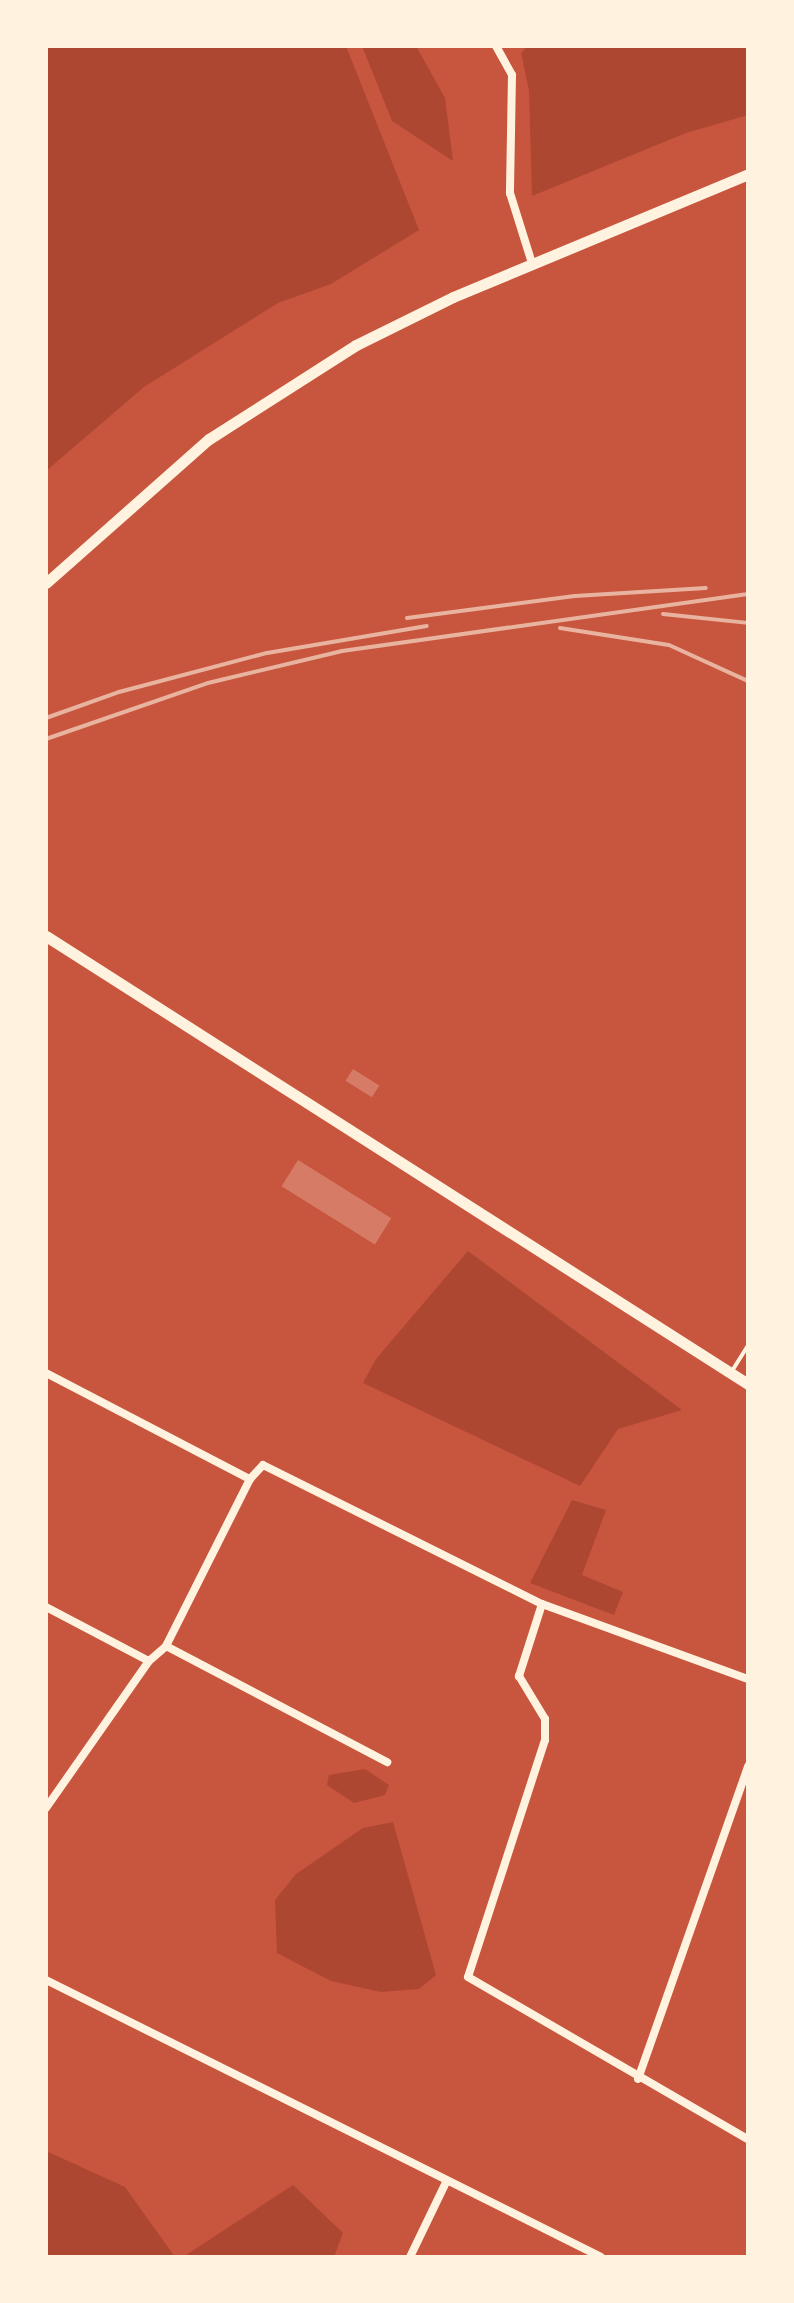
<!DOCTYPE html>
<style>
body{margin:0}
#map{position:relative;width:794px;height:2303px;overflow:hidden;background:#c8553d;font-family:Montserrat,sans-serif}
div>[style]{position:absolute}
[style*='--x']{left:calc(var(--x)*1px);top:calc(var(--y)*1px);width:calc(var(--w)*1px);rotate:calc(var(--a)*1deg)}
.green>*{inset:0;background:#ae4732}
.building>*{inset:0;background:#d67c66;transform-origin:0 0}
.service>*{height:4px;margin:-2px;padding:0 2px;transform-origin:2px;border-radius:2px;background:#fff3e0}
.minor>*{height:8px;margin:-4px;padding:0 4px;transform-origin:4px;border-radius:4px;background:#fff3e0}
.secondary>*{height:11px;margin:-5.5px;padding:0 5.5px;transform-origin:5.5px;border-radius:5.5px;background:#fff3e0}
.rail>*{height:4px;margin:-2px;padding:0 2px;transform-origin:2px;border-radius:2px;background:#e9b49f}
span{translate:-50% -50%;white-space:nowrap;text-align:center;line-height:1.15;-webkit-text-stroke:7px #fff3e0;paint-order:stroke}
.frame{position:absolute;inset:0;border:48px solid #fff3e0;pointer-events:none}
</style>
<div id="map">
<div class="green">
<i style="clip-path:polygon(46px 46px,346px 46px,419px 230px,331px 284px,278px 303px,144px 387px,46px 471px)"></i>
<i style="clip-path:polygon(362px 46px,416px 46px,445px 98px,453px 161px,392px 121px)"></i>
<i style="clip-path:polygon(528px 46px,748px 46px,748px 115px,686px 133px,532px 196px,529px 90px,521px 53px)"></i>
<i style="clip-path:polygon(468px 1251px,682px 1410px,618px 1429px,580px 1486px,363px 1383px,376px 1359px)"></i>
<i style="clip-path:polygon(572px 1500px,606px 1510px,582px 1575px,623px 1592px,614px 1615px,530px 1583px)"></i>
<i style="clip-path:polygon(365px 1769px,389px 1785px,385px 1795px,354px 1803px,327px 1785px,329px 1775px)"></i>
<i style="clip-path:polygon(393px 1822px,436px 1975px,419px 1989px,381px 1992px,331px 1981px,277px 1953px,275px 1900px,296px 1874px,363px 1828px)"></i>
<i style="clip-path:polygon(46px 2151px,125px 2187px,175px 2257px,46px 2257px)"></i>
<i style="clip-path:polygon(293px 2185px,343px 2233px,334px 2257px,183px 2257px)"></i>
</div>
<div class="building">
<i style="left:353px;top:1069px;width:31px;height:14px;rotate:32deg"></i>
<i style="left:298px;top:1160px;width:110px;height:31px;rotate:32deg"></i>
</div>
<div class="service">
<i style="--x:732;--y:1371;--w:31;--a:-58"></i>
</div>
<div class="minor">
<i style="--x:496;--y:46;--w:33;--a:61"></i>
<i style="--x:512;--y:75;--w:118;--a:91"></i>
<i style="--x:510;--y:193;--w:73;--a:72.6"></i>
<i style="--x:46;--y:1373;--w:230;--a:27.5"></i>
<i style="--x:250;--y:1479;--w:19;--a:-47"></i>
<i style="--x:263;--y:1465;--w:312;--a:26.5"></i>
<i style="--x:542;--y:1604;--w:76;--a:107.7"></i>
<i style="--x:519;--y:1676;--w:50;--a:58.8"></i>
<i style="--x:545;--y:1719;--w:21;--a:90"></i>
<i style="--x:545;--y:1740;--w:249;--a:108"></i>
<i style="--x:468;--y:1977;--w:323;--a:30.1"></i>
<i style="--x:542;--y:1604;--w:219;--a:20"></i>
<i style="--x:46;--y:1607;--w:116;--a:27.7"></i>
<i style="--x:166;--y:1646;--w:250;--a:27.7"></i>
<i style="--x:46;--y:1808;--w:179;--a:-55"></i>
<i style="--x:149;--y:1661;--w:23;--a:-41"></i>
<i style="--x:166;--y:1646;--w:187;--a:-63.3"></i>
<i style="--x:46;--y:1980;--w:620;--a:26.52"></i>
<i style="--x:638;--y:2079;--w:332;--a:-70.6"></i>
<i style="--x:410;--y:2257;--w:85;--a:-64.3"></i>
</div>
<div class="secondary">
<i style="--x:46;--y:583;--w:217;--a:-41.5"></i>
<i style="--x:209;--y:439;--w:174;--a:-32.6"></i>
<i style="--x:356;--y:345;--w:108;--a:-26.3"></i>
<i style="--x:453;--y:297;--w:320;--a:-22.6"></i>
<i style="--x:46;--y:936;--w:833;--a:32.55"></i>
</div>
<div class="rail">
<i style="--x:663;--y:614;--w:85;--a:6"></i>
<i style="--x:407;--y:618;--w:169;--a:-7.5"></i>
<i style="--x:575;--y:596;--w:131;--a:-3.5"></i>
<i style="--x:560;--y:628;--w:110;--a:8.9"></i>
<i style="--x:669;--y:645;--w:87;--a:24.5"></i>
<i style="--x:46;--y:718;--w:77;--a:-19.6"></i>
<i style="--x:119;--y:692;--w:153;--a:-14.8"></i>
<i style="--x:267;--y:653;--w:162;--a:-9.6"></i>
<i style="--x:46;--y:739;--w:171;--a:-19.1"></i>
<i style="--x:208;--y:683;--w:138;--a:-13.4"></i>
<i style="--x:342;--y:651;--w:410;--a:-8"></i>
</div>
<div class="frame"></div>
</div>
